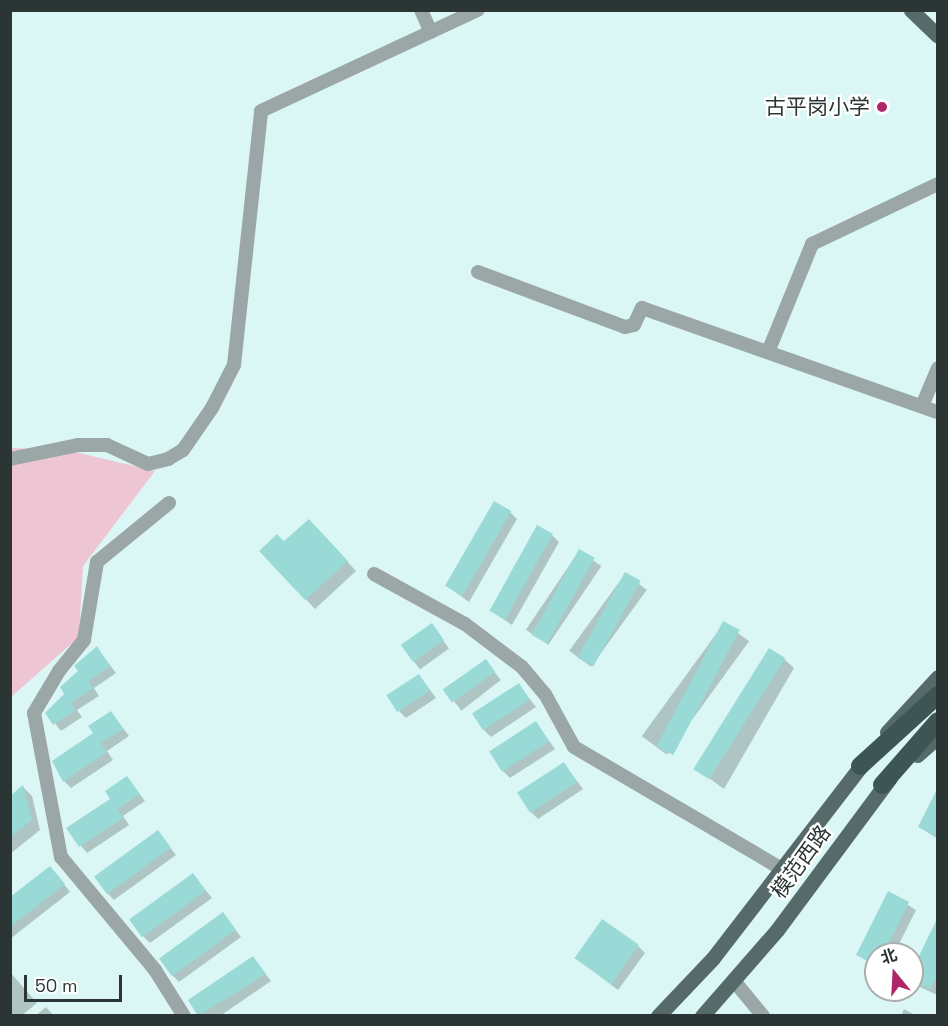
<!DOCTYPE html>
<meta charset="utf-8">
<style>
body{margin:0}
#map{position:relative;width:948px;height:1026px;overflow:hidden;background:#dbf7f5;font-family:"Space Grotesk","Noto Sans SC",sans-serif}
div>[style]{position:absolute}
[style*='--x']{left:calc(var(--x)*1px);top:calc(var(--y)*1px);width:calc(var(--w)*1px);rotate:calc(var(--a)*1deg)}
.green>*{inset:0;background:#eec6d3}
.shadow>*{inset:0;background:#0003;transform-origin:0 0}
.building>*{inset:0;background:#99dad7;transform-origin:0 0}
.minor>*{height:14px;margin:-7px;padding:0 7px;transform-origin:7px;border-radius:7px;background:#9ba7a6}
.major>*{height:15px;margin:-7.5px;padding:0 7.5px;transform-origin:7.5px;border-radius:7.5px;background:#566a69}
.highway>*{height:18px;margin:-9px;padding:0 9px;transform-origin:9px;border-radius:9px;background:#3d5553}
.dots>*{width:16px;height:16px;translate:-50% -50%;box-sizing:border-box;border:3px solid #fff;border-radius:50%}
span{translate:-50% -50%;white-space:nowrap;text-align:center;line-height:1.15;-webkit-text-stroke:4.5px #fff;paint-order:stroke}
.poi-label{font-size:21px;color:#2a3534}
.right{translate:-100% -50%;text-align:right}
.street-label{font-size:21px;color:#2a3534}
.frame{position:absolute;inset:0;border:12px solid #2a3534;pointer-events:none}
.north{position:absolute;left:864px;top:942px;width:60px;height:60px;box-sizing:border-box;background:#fff;border:2px solid #aaaeae;border-radius:50%;rotate:342deg;font-size:16px;font-weight:700;line-height:24px;text-align:center;color:#2a3534}
.north::after{content:'';display:block;margin:auto;width:21px;height:27px;background:#ae2669;clip-path:polygon(50% 0,100% 100%,50% 72%,0 100%)}
.scale{position:absolute;left:24px;top:975px;width:98px;height:27px;box-sizing:border-box;border:3px solid #2a3534;border-top:0;padding-left:8px;font-size:18px;line-height:21px;white-space:nowrap;color:#2a3534;-webkit-text-stroke:4px #fff;paint-order:stroke}
</style>
<div id="map">
<div class="green">
<i style="clip-path:polygon(11px 448px,67px 450px,155px 471px,83px 566px,79px 637px,11px 697px)"></i>
</div>
<div class="shadow">
<i style="clip-path:polygon(510px 512px,517px 519px,469px 602px,447px 586px)"></i>
<i style="clip-path:polygon(318px 530px,356px 571px,315px 609px,261px 551px)"></i>
<i style="clip-path:polygon(552px 535px,559px 542px,512px 625px,490px 610px)"></i>
<i style="left:579px;top:551px;width:27px;height:95px;rotate:34deg"></i>
<i style="left:625px;top:574px;width:27px;height:95px;rotate:36deg"></i>
<i style="left:724px;top:623px;width:31px;height:140px;rotate:36deg"></i>
<i style="left:432px;top:625px;width:29px;height:36px;rotate:54deg"></i>
<i style="clip-path:polygon(97px 648px,116px 673px,94px 688px,99px 696px,77px 710px,82px 717px,61px 731px,47px 713px,66px 694px)"></i>
<i style="clip-path:polygon(784px 659px,794px 668px,724px 789px,699px 771px)"></i>
<i style="left:486px;top:661px;width:24px;height:50px;rotate:52deg"></i>
<i style="clip-path:polygon(419px 675px,436px 698px,406px 718px,399px 711px)"></i>
<i style="clip-path:polygon(519px 685px,536px 707px,491px 737px,484px 730px)"></i>
<i style="clip-path:polygon(111px 712px,129px 736px,107px 751px,113px 760px,71px 788px,64px 781px)"></i>
<i style="clip-path:polygon(536px 723px,555px 749px,510px 778px,503px 771px)"></i>
<i style="clip-path:polygon(564px 764px,583px 789px,538px 819px,531px 812px)"></i>
<i style="clip-path:polygon(127px 778px,145px 801px,123px 816px,129px 825px,87px 853px,81px 846px)"></i>
<i style="clip-path:polygon(23px 787px,32px 796px,40px 830px,10px 854px,10px 798px)"></i>
<i style="clip-path:polygon(938px 790px,938px 839px,919px 827px)"></i>
<i style="clip-path:polygon(158px 832px,176px 855px,114px 900px,107px 893px)"></i>
<i style="clip-path:polygon(57px 875px,70px 892px,10px 939px,10px 897px)"></i>
<i style="clip-path:polygon(193px 875px,212px 898px,150px 943px,143px 936px)"></i>
<i style="clip-path:polygon(888px 893px,916px 910px,894px 954px,876px 954px,876px 967px,858px 955px)"></i>
<i style="clip-path:polygon(223px 914px,241px 937px,179px 982px,172px 975px)"></i>
<i style="clip-path:polygon(938px 921px,938px 994px,937px 995px,916px 985px,912px 973px)"></i>
<i style="clip-path:polygon(638px 946px,645px 953px,618px 990px,576px 958px)"></i>
<i style="clip-path:polygon(253px 958px,271px 981px,220px 1016px,200px 1016px,190px 1001px)"></i>
<i style="clip-path:polygon(10px 972px,37px 1003px,21px 1016px,10px 1016px)"></i>
<i style="clip-path:polygon(46px 1007px,54px 1016px,35px 1016px)"></i>
<i style="clip-path:polygon(904px 1009px,917px 1016px,901px 1016px)"></i>
</div>
<div class="building">
<i style="left:494px;top:501px;width:20px;height:98px;rotate:30deg"></i>
<i style="clip-path:polygon(309px 519px,348px 561px,305px 600px,259px 551px,277px 534px,284px 541px)"></i>
<i style="left:537px;top:525px;width:18px;height:98px;rotate:29deg"></i>
<i style="left:579px;top:549px;width:18px;height:98px;rotate:29deg"></i>
<i style="left:625px;top:572px;width:18px;height:98px;rotate:29deg"></i>
<i style="left:723px;top:621px;width:19px;height:142px;rotate:28deg"></i>
<i style="left:432px;top:623px;width:21px;height:38px;rotate:55deg"></i>
<i style="clip-path:polygon(97px 646px,110px 666px,88px 681px,93px 688px,71px 703px,76px 710px,53px 725px,45px 713px,64px 694px,60px 687px,78px 671px,74px 666px)"></i>
<i style="left:769px;top:648px;width:19px;height:143px;rotate:32deg"></i>
<i style="left:486px;top:659px;width:16px;height:53px;rotate:55deg"></i>
<i style="left:419px;top:674px;width:20px;height:39px;rotate:57deg"></i>
<i style="left:519px;top:683px;width:20px;height:56px;rotate:57deg"></i>
<i style="clip-path:polygon(111px 711px,123px 729px,101px 743px,107px 752px,63px 782px,52px 761px,93px 733px,88px 726px)"></i>
<i style="left:536px;top:721px;width:24px;height:56px;rotate:57deg"></i>
<i style="left:564px;top:762px;width:24px;height:56px;rotate:57deg"></i>
<i style="clip-path:polygon(127px 776px,140px 794px,118px 809px,123px 818px,79px 847px,66px 828px,110px 799px,105px 791px)"></i>
<i style="clip-path:polygon(23px 785px,32px 820px,10px 837px,10px 796px)"></i>
<i style="clip-path:polygon(938px 787px,938px 837px,918px 827px)"></i>
<i style="left:158px;top:830px;width:22px;height:79px;rotate:54deg"></i>
<i style="clip-path:polygon(50px 866px,65px 884px,10px 927px,10px 897px)"></i>
<i style="left:193px;top:873px;width:22px;height:79px;rotate:54deg"></i>
<i style="clip-path:polygon(888px 891px,909px 902px,884px 954px,876px 954px,876px 965px,856px 955px)"></i>
<i style="left:223px;top:912px;width:22px;height:79px;rotate:54deg"></i>
<i style="clip-path:polygon(938px 917px,938px 973px,930px 989px,912px 981px,912px 970px)"></i>
<i style="left:602px;top:919px;width:45px;height:48px;rotate:35deg"></i>
<i style="clip-path:polygon(253px 956px,266px 974px,198px 1016px,188px 1000px)"></i>
</div>
<div class="minor">
<i style="--x:421;--y:10;--w:24;--a:66"></i>
<i style="--x:478;--y:272;--w:157;--a:20.5"></i>
<i style="--x:625;--y:327;--w:9;--a:-13"></i>
<i style="--x:634;--y:325;--w:19;--a:-65"></i>
<i style="--x:642;--y:308;--w:314;--a:19.4"></i>
<i style="--x:768;--y:352;--w:117;--a:-67.8"></i>
<i style="--x:812;--y:244;--w:140;--a:-25.5"></i>
<i style="--x:922;--y:406;--w:41;--a:-67.2"></i>
<i style="--x:10;--y:459;--w:69;--a:-11.6"></i>
<i style="--x:78;--y:445;--w:29;--a:0"></i>
<i style="--x:107;--y:445;--w:45;--a:24.9"></i>
<i style="--x:148;--y:464;--w:21;--a:-14"></i>
<i style="--x:168;--y:459;--w:17;--a:-31"></i>
<i style="--x:183;--y:450;--w:51;--a:-55.4"></i>
<i style="--x:212;--y:408;--w:48;--a:-62.9"></i>
<i style="--x:234;--y:365;--w:255;--a:-83.9"></i>
<i style="--x:261;--y:111;--w:239;--a:-25"></i>
<i style="--x:169;--y:503;--w:93;--a:140.7"></i>
<i style="--x:97;--y:562;--w:79;--a:99.5"></i>
<i style="--x:84;--y:640;--w:40;--a:129"></i>
<i style="--x:59;--y:671;--w:49;--a:120.8"></i>
<i style="--x:34;--y:713;--w:147;--a:79.4"></i>
<i style="--x:61;--y:857;--w:147;--a:50.2"></i>
<i style="--x:155;--y:970;--w:54;--a:57.8"></i>
<i style="--x:374;--y:574;--w:104;--a:28.8"></i>
<i style="--x:465;--y:624;--w:71;--a:37"></i>
<i style="--x:522;--y:667;--w:35;--a:50"></i>
<i style="--x:545;--y:694;--w:60;--a:61.3"></i>
<i style="--x:574;--y:747;--w:243;--a:30.4"></i>
<i style="--x:735;--y:982;--w:44;--a:50.5"></i>
</div>
<div class="major">
<i style="--x:911;--y:10;--w:37;--a:44"></i>
<i style="--x:887;--y:732;--w:75;--a:-47.2"></i>
<i style="--x:917;--y:755;--w:28;--a:-41"></i>
<i style="--x:658;--y:1016;--w:80;--a:-46.5"></i>
<i style="--x:713;--y:958;--w:252;--a:-52.4"></i>
<i style="--x:702;--y:1016;--w:114;--a:-48.9"></i>
<i style="--x:777;--y:930;--w:189;--a:-53.4"></i>
</div>
<div class="highway">
<i style="--x:860;--y:766;--w:105;--a:-42.3"></i>
<i style="--x:882;--y:785;--w:85;--a:-48.8"></i>
</div>
<div class="dots">
<i style="left:882px;top:107px;background:#ae2669"></i>
</div>
<div class="poi-label">
<span class="right" style="left:870px;top:107px">古平岗小学</span>
</div>
<div class="street-label">
<span style="left:801px;top:862px;rotate:-54deg">模范西路</span>
</div>
<div class="frame"></div>
<div class="north">北</div>
<div class="scale">50 m</div>
</div>
